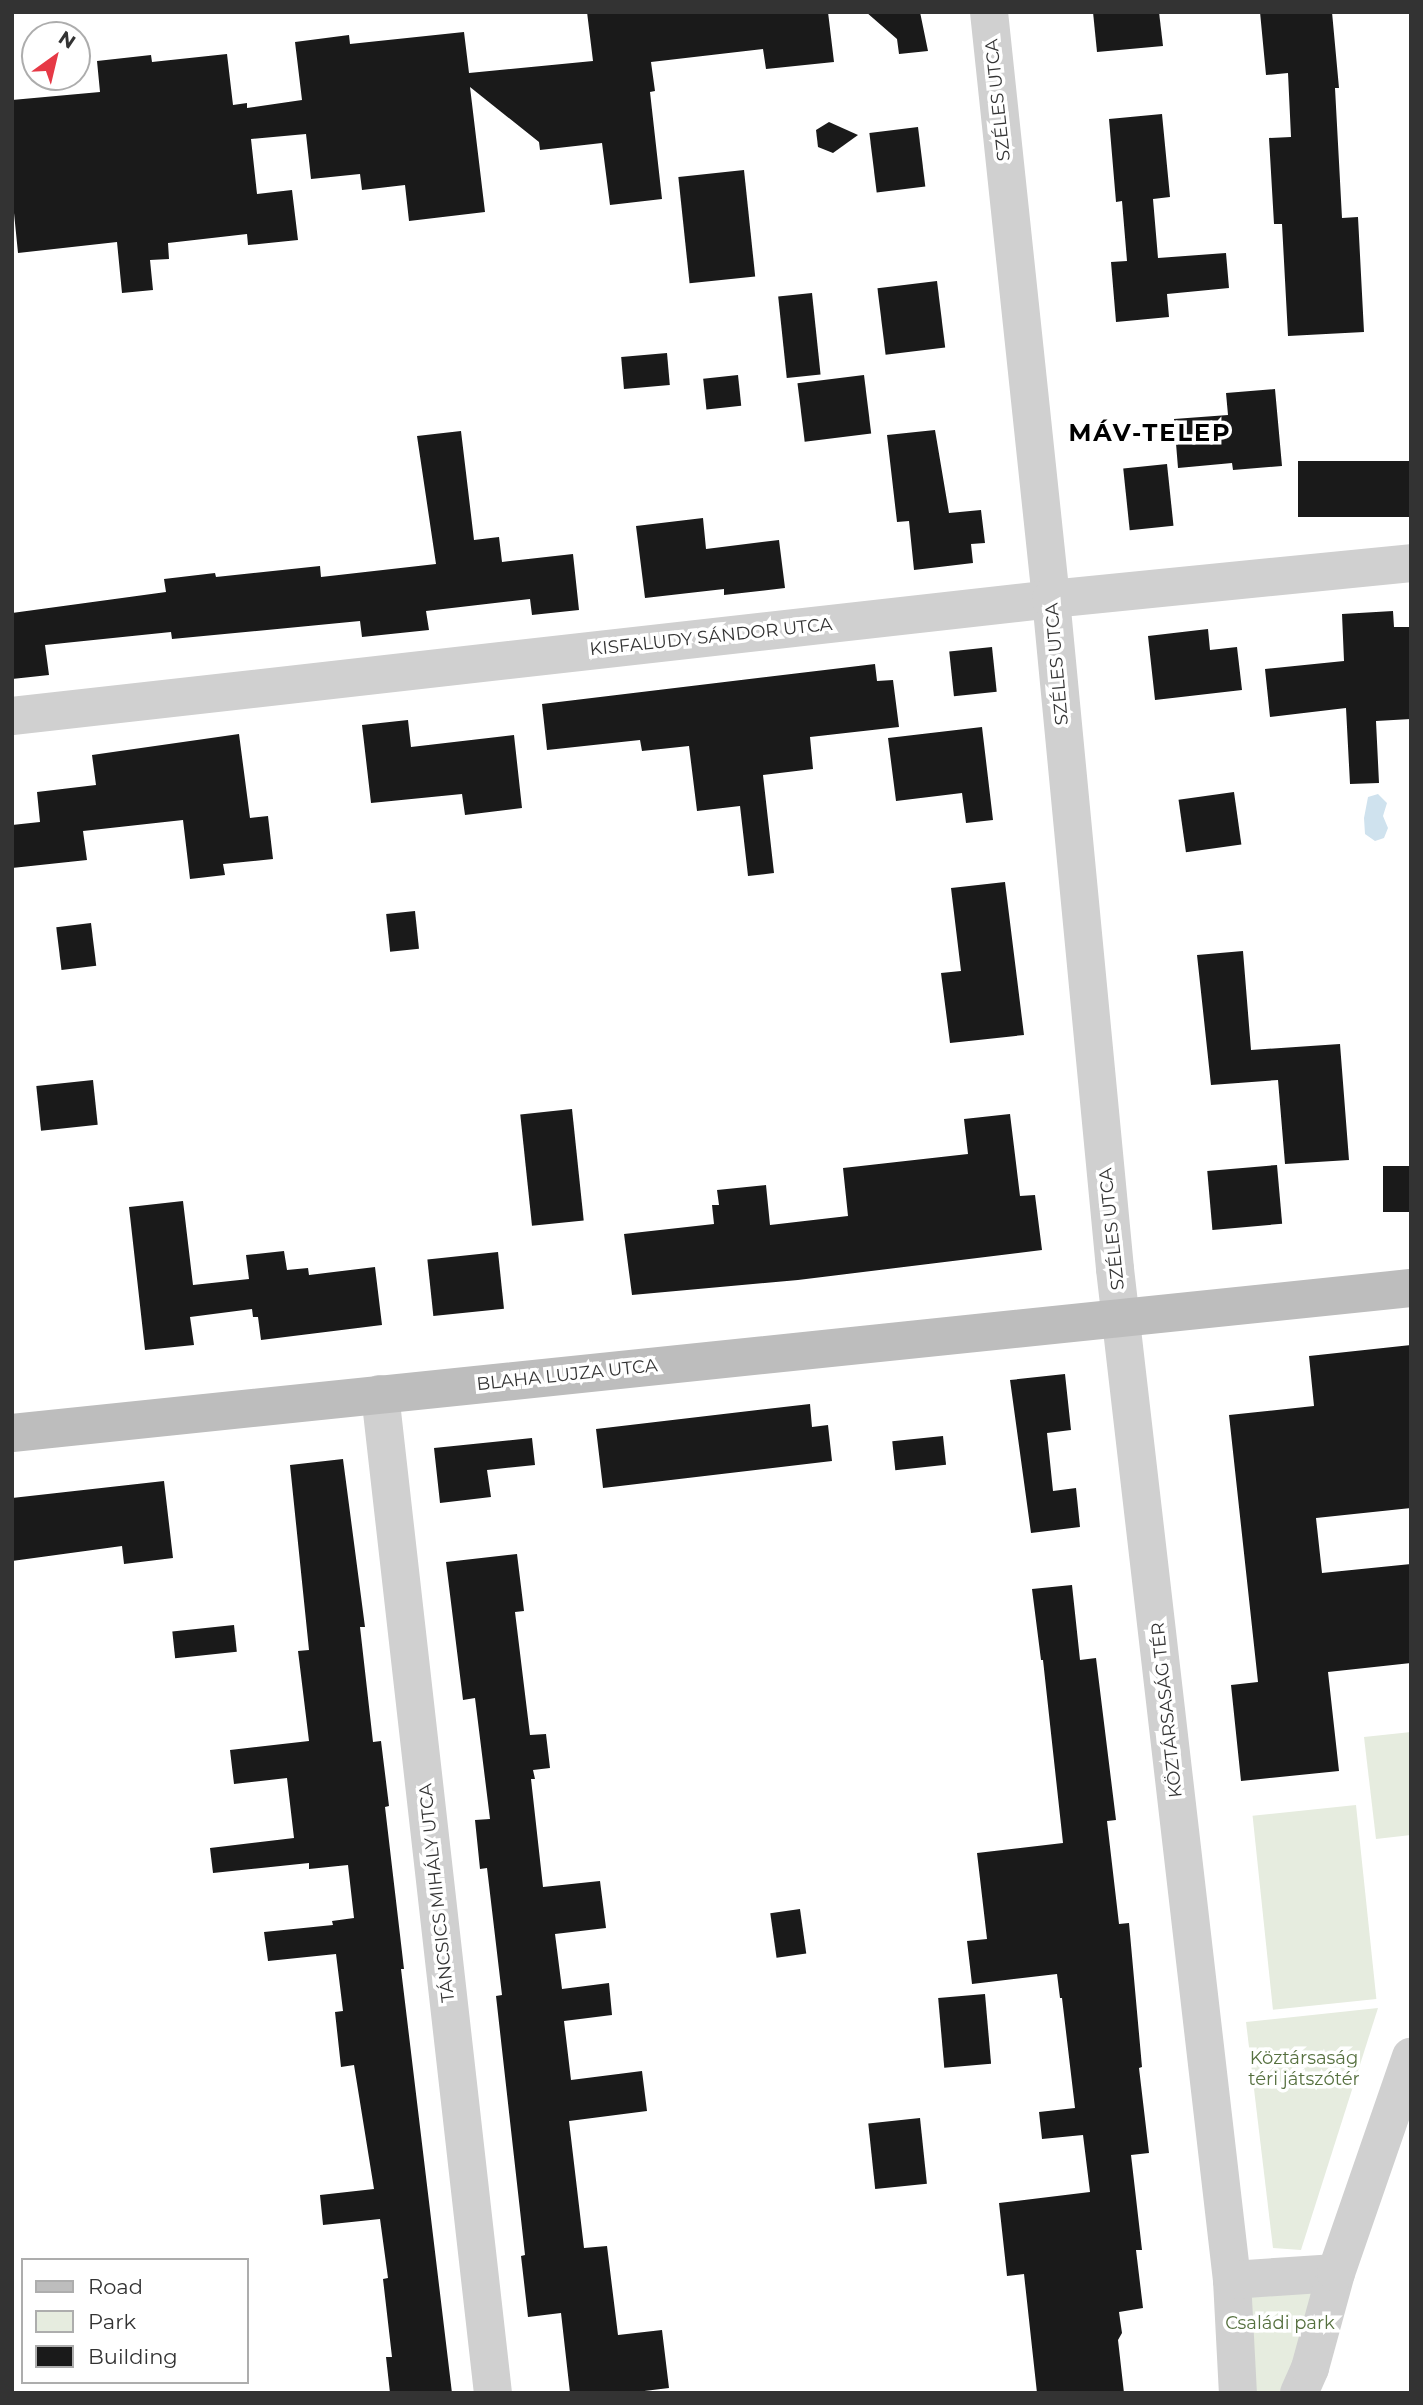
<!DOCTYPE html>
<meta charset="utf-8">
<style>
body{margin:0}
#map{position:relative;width:1423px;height:2405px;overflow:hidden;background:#fff;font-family:Montserrat,sans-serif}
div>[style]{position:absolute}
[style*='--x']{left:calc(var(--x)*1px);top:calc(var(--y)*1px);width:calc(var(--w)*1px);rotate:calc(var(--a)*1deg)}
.green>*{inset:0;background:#e6ecdf;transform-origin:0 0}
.water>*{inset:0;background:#cfe2ee}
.building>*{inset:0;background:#1a1a1a;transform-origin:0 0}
.street>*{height:38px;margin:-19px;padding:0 19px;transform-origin:19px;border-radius:19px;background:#d0d0d0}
.secondary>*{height:38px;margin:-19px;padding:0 19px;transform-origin:19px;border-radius:19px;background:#bdbdbd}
span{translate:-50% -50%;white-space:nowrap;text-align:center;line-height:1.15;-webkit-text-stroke:7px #fff;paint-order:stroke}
.street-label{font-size:18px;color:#333}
.park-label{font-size:18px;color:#56703f}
.district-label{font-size:24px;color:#000;font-weight:700;letter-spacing:2px}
.frame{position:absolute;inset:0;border:14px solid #333;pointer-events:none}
.legend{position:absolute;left:21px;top:2258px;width:228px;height:126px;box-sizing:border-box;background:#fff;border:2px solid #adadad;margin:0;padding:9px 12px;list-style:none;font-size:21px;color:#333}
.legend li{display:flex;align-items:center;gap:14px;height:35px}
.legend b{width:35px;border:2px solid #adadad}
.north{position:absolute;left:21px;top:21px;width:70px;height:70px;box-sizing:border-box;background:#fff;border:2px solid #adadad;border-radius:50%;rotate:34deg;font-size:19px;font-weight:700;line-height:28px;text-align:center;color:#333}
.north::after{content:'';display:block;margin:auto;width:24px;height:32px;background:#e63946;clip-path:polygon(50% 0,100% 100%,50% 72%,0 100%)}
</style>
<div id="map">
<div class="green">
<i style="clip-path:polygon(1411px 1732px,1411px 1835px,1376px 1839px,1364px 1737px)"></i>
<i style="left:1356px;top:1805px;width:195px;height:104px;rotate:84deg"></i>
<i style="clip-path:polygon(1378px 2008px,1301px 2250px,1273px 2248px,1246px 2022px)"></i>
<i style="clip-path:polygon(1250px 2289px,1314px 2291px,1290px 2393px,1254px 2393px)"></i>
</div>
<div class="water">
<i style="clip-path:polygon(1378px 794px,1387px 803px,1383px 816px,1388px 828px,1384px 838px,1375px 841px,1365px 834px,1364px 818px,1368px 797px)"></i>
</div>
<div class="building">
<i style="clip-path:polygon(587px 12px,828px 12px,834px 62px,766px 69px,763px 49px,651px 62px,655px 91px,650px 92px,662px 199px,610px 205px,602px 143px,540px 150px,539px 142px,470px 87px,485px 212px,409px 221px,405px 185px,362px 190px,360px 174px,311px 179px,306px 134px,251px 139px,257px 194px,292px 190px,298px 240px,248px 245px,247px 234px,168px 243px,169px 259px,150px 260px,153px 290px,122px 293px,117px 242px,18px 253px,12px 193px,12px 100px,100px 92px,97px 61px,151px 55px,152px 62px,227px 54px,233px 105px,247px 103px,247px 108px,302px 100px,295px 42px,349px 35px,350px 44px,464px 32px,469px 73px,593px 61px)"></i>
<i style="clip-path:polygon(866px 12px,920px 12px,928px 51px,899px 54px,897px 39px)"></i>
<i style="clip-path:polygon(1093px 12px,1159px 12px,1163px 46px,1097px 52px)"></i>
<i style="clip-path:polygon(1260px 12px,1332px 12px,1339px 88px,1335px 88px,1342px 218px,1358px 217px,1364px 332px,1288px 336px,1282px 224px,1274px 224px,1269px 138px,1291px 137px,1288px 73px,1266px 75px)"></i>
<i style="clip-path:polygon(1162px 114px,1170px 197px,1153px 199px,1158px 258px,1226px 253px,1229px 288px,1167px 294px,1169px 317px,1116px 322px,1111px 262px,1127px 261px,1122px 201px,1116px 202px,1109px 119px)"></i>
<i style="clip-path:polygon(829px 122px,858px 135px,833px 153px,818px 147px,816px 130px)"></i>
<i style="left:918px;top:127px;width:60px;height:49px;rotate:83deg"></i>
<i style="left:744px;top:170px;width:107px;height:66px;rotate:84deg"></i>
<i style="left:937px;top:281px;width:67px;height:60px;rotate:83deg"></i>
<i style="left:812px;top:293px;width:82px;height:34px;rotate:84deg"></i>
<i style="left:667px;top:353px;width:32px;height:46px;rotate:85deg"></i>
<i style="left:738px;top:375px;width:31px;height:35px;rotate:84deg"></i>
<i style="left:864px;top:375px;width:59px;height:67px;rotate:83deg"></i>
<i style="clip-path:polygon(1275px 389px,1282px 466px,1233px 470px,1232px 463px,1178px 468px,1174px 419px,1228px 415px,1226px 393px)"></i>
<i style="clip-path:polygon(935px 430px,949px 513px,981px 510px,985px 543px,971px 544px,973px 563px,914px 570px,909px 521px,897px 522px,887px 435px)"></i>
<i style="clip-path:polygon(461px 431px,474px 540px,499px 537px,502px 562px,573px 554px,579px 610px,532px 615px,530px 599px,426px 611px,429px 630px,362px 637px,360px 621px,172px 639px,171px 632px,45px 645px,49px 675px,12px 679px,12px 613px,166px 592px,164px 579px,215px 573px,216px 577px,320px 566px,321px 577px,436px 564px,417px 436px)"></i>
<i style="left:1411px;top:461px;width:56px;height:113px;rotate:90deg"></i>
<i style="left:1167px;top:464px;width:62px;height:44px;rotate:84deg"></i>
<i style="clip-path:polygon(703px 518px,706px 549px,779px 540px,785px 588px,724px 595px,724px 589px,645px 598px,636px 526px)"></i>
<i style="clip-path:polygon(1393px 611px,1394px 627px,1411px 627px,1411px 719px,1376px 721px,1379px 783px,1350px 784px,1346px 708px,1270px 717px,1265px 669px,1344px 661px,1342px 614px)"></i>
<i style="clip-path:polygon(1208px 629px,1210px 650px,1237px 647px,1242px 690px,1155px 700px,1148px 636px)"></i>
<i style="left:992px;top:647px;width:45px;height:43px;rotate:84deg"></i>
<i style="clip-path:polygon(875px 664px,877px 681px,893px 680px,899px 727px,810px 737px,813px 769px,763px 775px,774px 873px,748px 876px,740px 806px,697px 811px,689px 746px,642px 751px,640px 740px,547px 750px,542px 704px)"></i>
<i style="clip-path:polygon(408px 720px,411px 747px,514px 735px,522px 808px,465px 815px,462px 794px,371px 803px,362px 725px)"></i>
<i style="clip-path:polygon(982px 727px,993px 820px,966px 823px,962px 793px,896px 801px,888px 738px)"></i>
<i style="clip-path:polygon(239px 734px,250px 818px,268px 816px,273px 859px,223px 864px,225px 875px,190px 879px,183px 820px,83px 831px,87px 860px,12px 868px,12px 825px,40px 822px,37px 792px,96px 785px,92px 755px)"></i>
<i style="left:1234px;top:792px;width:53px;height:56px;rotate:82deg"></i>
<i style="clip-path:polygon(1005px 882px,1024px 1035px,950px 1043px,941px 973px,961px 971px,951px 888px)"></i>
<i style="left:415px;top:911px;width:38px;height:29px;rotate:84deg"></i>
<i style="left:91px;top:923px;width:43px;height:35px;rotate:83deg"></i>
<i style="clip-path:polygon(1243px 951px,1251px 1050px,1340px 1044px,1349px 1160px,1285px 1164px,1278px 1080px,1211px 1085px,1197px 955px)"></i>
<i style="left:93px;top:1080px;width:45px;height:57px;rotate:84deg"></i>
<i style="left:572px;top:1109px;width:112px;height:52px;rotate:84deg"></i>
<i style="clip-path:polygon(1010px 1114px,1020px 1196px,1035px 1195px,1042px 1250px,798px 1280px,632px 1295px,624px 1234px,714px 1224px,712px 1205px,719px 1205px,717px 1190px,766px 1185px,770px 1225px,848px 1216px,843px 1168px,968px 1154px,964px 1119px)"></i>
<i style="left:1277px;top:1165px;width:59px;height:70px;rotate:85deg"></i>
<i style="left:1411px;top:1166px;width:46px;height:28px;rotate:90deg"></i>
<i style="clip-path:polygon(183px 1201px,193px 1285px,249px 1279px,246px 1255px,284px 1251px,287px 1270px,308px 1268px,309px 1275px,375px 1267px,382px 1325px,261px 1340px,258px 1317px,253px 1317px,252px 1309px,190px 1317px,194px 1345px,145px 1350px,129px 1207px)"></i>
<i style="left:498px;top:1252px;width:57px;height:71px;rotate:84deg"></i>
<i style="clip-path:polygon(1411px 1345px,1411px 1508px,1316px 1518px,1322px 1573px,1411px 1564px,1411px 1663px,1328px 1672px,1339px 1771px,1241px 1781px,1231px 1685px,1258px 1682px,1229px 1415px,1314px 1406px,1309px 1356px)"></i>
<i style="clip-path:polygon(1065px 1374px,1071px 1430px,1047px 1433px,1053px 1491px,1076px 1488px,1080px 1527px,1031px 1533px,1010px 1380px)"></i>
<i style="clip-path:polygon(810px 1404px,812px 1427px,828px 1425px,832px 1461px,603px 1488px,596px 1429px)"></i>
<i style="left:943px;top:1436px;width:29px;height:51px;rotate:84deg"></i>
<i style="clip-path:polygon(532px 1438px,535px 1465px,487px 1470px,491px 1497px,440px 1503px,434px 1448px)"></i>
<i style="clip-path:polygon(343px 1459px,365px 1627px,360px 1627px,373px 1742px,381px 1741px,389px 1806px,385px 1807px,404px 1969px,401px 1969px,452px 2393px,390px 2393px,386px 2357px,392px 2357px,383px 2279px,388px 2278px,380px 2219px,323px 2225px,320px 2195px,374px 2189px,354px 2065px,341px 2067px,335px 2012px,343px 2011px,336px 1954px,268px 1961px,264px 1932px,333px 1925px,332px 1921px,354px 1918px,348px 1865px,309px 1869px,309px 1863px,213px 1873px,210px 1848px,294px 1838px,287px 1778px,234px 1784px,230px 1750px,309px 1741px,298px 1651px,309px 1650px,290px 1465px)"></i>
<i style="clip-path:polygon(164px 1481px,173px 1558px,124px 1564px,122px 1546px,12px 1561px,12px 1498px)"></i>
<i style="clip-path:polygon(517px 1554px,524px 1611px,515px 1612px,530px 1735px,546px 1734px,550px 1768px,533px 1770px,535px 1779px,531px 1779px,543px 1887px,600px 1881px,606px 1928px,555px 1934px,562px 1989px,609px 1983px,612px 2015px,564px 2021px,571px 2080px,642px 2071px,647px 2111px,569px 2121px,584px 2248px,607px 2246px,618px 2335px,662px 2330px,669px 2388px,628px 2393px,570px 2393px,561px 2313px,528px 2317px,521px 2256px,525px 2255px,496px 1996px,502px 1995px,487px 1868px,480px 1869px,475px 1820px,490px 1819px,475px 1698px,463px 1700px,446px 1562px)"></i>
<i style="clip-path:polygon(1072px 1585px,1080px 1660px,1096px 1658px,1116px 1820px,1107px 1821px,1119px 1924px,1129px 1923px,1142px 2067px,1139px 2068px,1149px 2153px,1131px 2155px,1142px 2250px,1136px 2250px,1143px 2308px,1119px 2312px,1122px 2333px,1118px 2340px,1124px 2393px,1037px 2393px,1024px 2274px,1007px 2276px,999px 2203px,1090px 2192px,1083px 2135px,1042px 2139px,1039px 2112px,1075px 2108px,1062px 1998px,1060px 1998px,1057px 1974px,972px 1984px,967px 1941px,987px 1939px,977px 1853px,1063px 1843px,1043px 1660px,1041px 1660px,1032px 1589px)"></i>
<i style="left:234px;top:1625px;width:27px;height:62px;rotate:84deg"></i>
<i style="left:800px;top:1909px;width:45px;height:30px;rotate:82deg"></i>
<i style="left:985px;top:1994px;width:70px;height:47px;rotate:85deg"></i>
<i style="left:920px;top:2118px;width:66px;height:52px;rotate:84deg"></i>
</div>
<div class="street">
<i style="--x:989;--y:12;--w:590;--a:83.97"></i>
<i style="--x:1051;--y:599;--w:673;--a:84.54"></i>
<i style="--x:1115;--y:1269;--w:1018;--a:83.4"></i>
<i style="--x:1232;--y:2280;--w:113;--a:87"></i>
<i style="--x:12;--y:716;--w:1046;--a:-6.42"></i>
<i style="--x:1051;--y:599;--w:362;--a:-5.7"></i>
<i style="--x:380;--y:1394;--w:1005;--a:83.55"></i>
<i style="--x:1232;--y:2280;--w:104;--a:-3.9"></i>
<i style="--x:1299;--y:2393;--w:27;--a:-66"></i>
<i style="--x:1310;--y:2368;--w:98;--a:-74.7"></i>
<i style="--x:1336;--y:2273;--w:229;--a:-70.9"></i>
</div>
<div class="secondary">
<i style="--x:12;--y:1433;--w:1406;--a:-5.92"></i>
</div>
<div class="street-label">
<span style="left:998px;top:100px;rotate:-96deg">SZÉLES UTCA</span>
<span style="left:711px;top:637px;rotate:-6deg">KISFALUDY SÁNDOR UTCA</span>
<span style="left:1057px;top:664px;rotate:-95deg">SZÉLES UTCA</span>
<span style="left:1112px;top:1229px;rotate:-96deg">SZÉLES UTCA</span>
<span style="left:567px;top:1375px;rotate:-6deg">BLAHA LUJZA UTCA</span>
<span style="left:1167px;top:1710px;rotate:-96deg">KÖZTÁRSASÁG TÉR</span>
<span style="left:437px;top:1893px;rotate:-96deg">TÁNCSICS MIHÁLY UTCA</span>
</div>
<div class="park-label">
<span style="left:1304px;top:2069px">Köztársaság<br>téri játszótér</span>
<span style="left:1280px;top:2323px">Családi park</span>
</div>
<div class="district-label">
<span style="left:1150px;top:433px">MÁV-TELEP</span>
</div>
<div class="frame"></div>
<ul class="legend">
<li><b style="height:9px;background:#bdbdbd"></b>Road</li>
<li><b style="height:19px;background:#e6ecdf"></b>Park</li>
<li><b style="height:19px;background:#1a1a1a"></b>Building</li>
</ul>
<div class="north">N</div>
</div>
